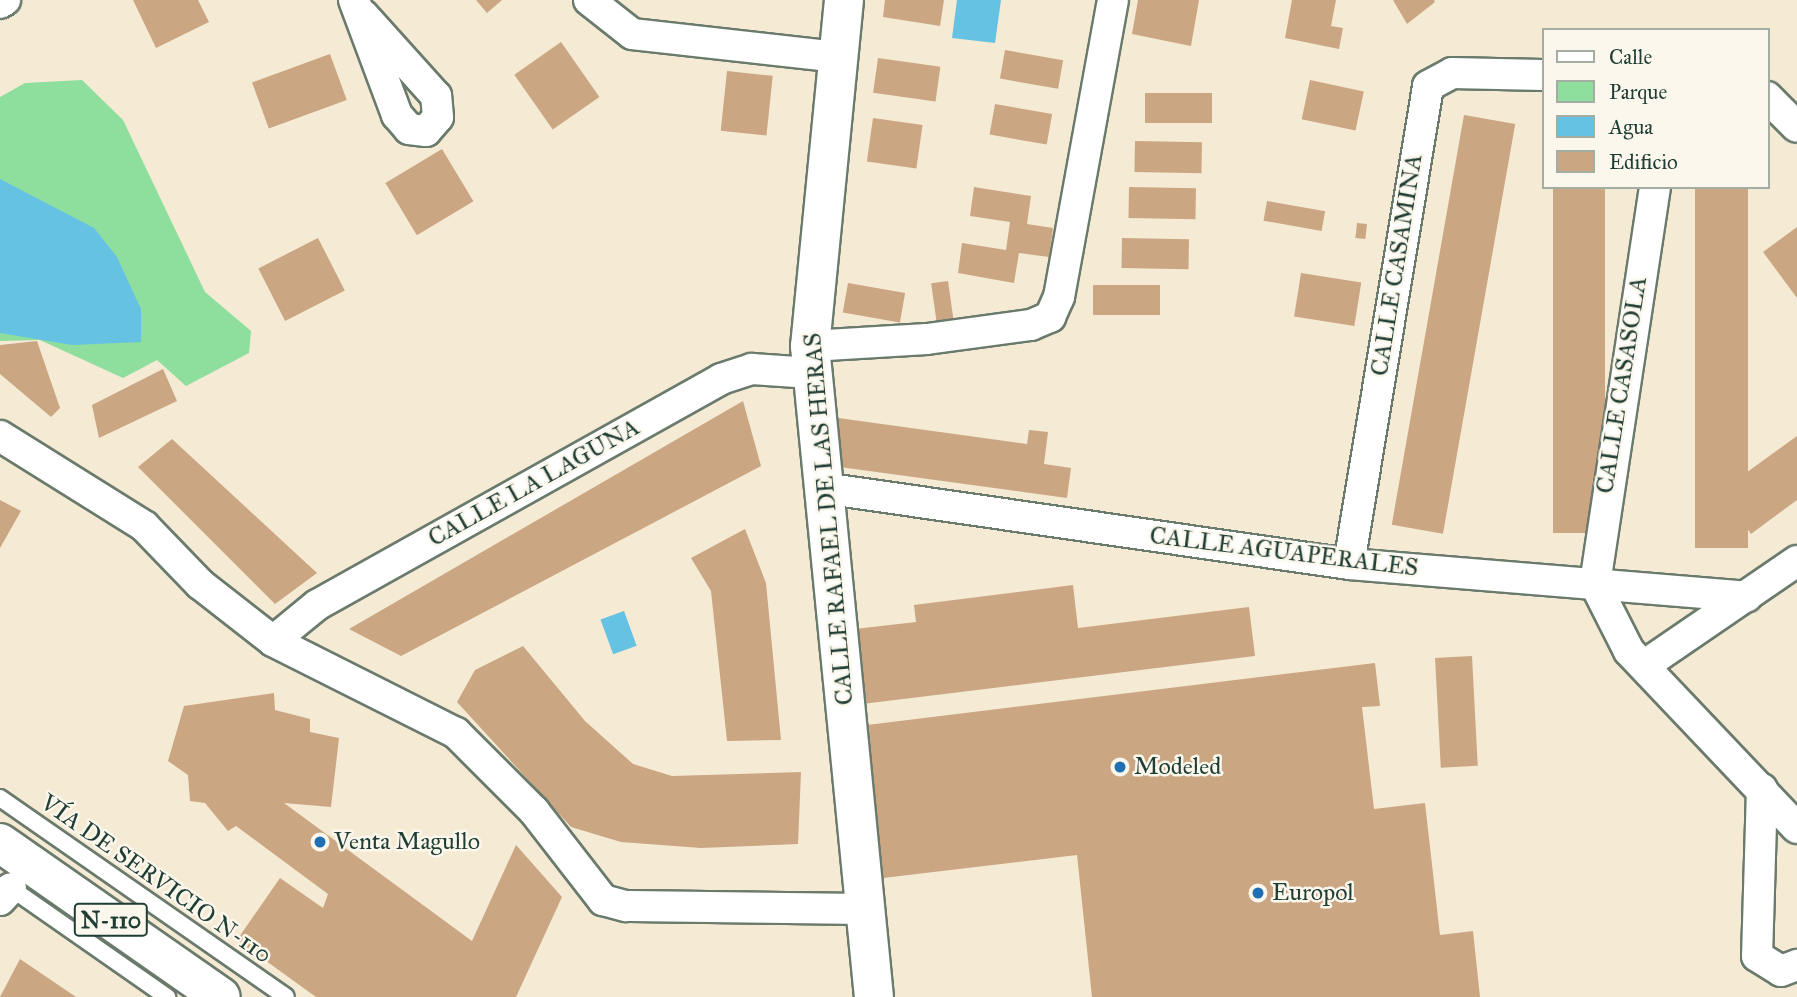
<!DOCTYPE html>
<meta charset="utf-8">
<style>
body{margin:0}
#map{position:relative;width:1797px;height:997px;overflow:hidden;background:#f5ead4;font-family:"IM FELL Great Primer",serif}
div>[style]{position:absolute}
[style*='--x']{left:calc(var(--x)*1px);top:calc(var(--y)*1px);width:calc(var(--w)*1px);rotate:calc(var(--a)*1deg)}
.green>*{inset:0;background:#8ede9e}
.water>*{inset:0;background:#65c2e3;transform-origin:0 0}
.building>*{inset:0;background:#cba682;transform-origin:0 0}
.roads{filter:drop-shadow(2px 0 #6a7a6c) drop-shadow(-2px 0 #6a7a6c) drop-shadow(0 2px #6a7a6c) drop-shadow(0 -2px #6a7a6c)}
.service>*{height:16px;margin:-8px;padding:0 8px;transform-origin:8px;border-radius:8px;background:#fff}
.minor>*{height:30px;margin:-15px;padding:0 15px;transform-origin:15px;border-radius:15px;background:#fff}
.tertiary>*{height:38px;margin:-19px;padding:0 19px;transform-origin:19px;border-radius:19px;background:#fff}
.trunk>*{height:38px;margin:-19px;padding:0 19px;transform-origin:19px;border-radius:19px;background:#fff}
.dots>*{width:19px;height:19px;translate:-50% -50%;box-sizing:border-box;border:4px solid #fbf7ec;border-radius:50%}
span{translate:-50% -50%;white-space:nowrap;text-align:center;line-height:1.15;-webkit-text-stroke:5px #fbf7ec;paint-order:stroke}
.shield-label span{padding:2px 5px;background:#fbf7ec;border:2px solid;border-radius:5px;-webkit-text-stroke-width:0}
.shield-label{font-size:23px;color:#1f3d34;font-weight:700}
.street-label{font-size:24px;color:#1f3d34}
.poi-label{font-size:24px;color:#1f3d34}
.left{translate:0 -50%;text-align:left}
.legend{position:absolute;left:1542px;top:28px;width:228px;height:161px;box-sizing:border-box;background:#fbf7ec;border:2px solid #a3ada2;margin:0;padding:9px 12px;list-style:none;font-size:21px;color:#1f3d34}
.legend li{display:flex;align-items:center;gap:14px;height:35px}
.legend b{width:35px;border:2px solid #a3ada2}
</style>
<div id="map">
<div class="green">
<i style="clip-path:polygon(82px 80px,123px 120px,205px 292px,251px 331px,249px 353px,186px 386px,157px 360px,123px 378px,40px 340px,0 341px,0 97px,25px 83px)"></i>
</div>
<div class="water">
<i style="clip-path:polygon(957px 0,1001px 0,995px 43px,952px 38px)"></i>
<i style="clip-path:polygon(0 179px,94px 228px,117px 257px,141px 309px,141px 342px,72px 345px,0 333px)"></i>
<i style="left:624px;top:611px;width:37px;height:25px;rotate:70deg"></i>
</div>
<div class="building">
<i style="clip-path:polygon(133px 0,198px 0,209px 22px,156px 48px)"></i>
<i style="clip-path:polygon(476px 0,502px 0,487px 13px)"></i>
<i style="clip-path:polygon(885px 0,944px 0,940px 26px,883px 17px)"></i>
<i style="clip-path:polygon(1138px 0,1199px 0,1191px 46px,1132px 34px)"></i>
<i style="clip-path:polygon(1292px 0,1336px 0,1331px 26px,1343px 28px,1339px 49px,1285px 38px)"></i>
<i style="clip-path:polygon(1393px 0,1434px 0,1435px 2px,1407px 24px)"></i>
<i style="left:561px;top:42px;width:67px;height:57px;rotate:55deg"></i>
<i style="left:1005px;top:50px;width:59px;height:29px;rotate:10deg"></i>
<i style="left:330px;top:54px;width:49px;height:83px;rotate:70deg"></i>
<i style="left:878px;top:58px;width:63px;height:35px;rotate:8deg"></i>
<i style="left:727px;top:71px;width:46px;height:60px;rotate:6deg"></i>
<i style="left:1310px;top:80px;width:55px;height:40px;rotate:12deg"></i>
<i style="left:1145px;top:93px;width:67px;height:30px"></i>
<i style="left:995px;top:104px;width:58px;height:31px;rotate:10deg"></i>
<i style="left:1464px;top:115px;width:52px;height:416px;rotate:10deg"></i>
<i style="left:873px;top:118px;width:50px;height:44px;rotate:8deg"></i>
<i style="left:1135px;top:141px;width:67px;height:31px;rotate:1deg"></i>
<i style="left:442px;top:149px;width:61px;height:66px;rotate:59deg"></i>
<i style="clip-path:polygon(974px 187px,1031px 196px,1027px 224px,1053px 228px,1049px 257px,1019px 253px,1014px 283px,958px 273px,962px 243px,1006px 250px,1010px 222px,970px 216px)"></i>
<i style="left:1129px;top:187px;width:67px;height:31px;rotate:1deg"></i>
<i style="left:1553px;top:187px;width:52px;height:346px"></i>
<i style="left:1695px;top:187px;width:53px;height:361px"></i>
<i style="left:1267px;top:201px;width:59px;height:20px;rotate:10deg"></i>
<i style="left:1357px;top:223px;width:10px;height:15px;rotate:6deg"></i>
<i style="clip-path:polygon(1797px 227px,1797px 298px,1763px 252px)"></i>
<i style="left:318px;top:238px;width:59px;height:67px;rotate:63deg"></i>
<i style="left:1122px;top:238px;width:67px;height:30px;rotate:1deg"></i>
<i style="left:1301px;top:273px;width:61px;height:44px;rotate:9deg"></i>
<i style="left:948px;top:281px;width:42px;height:17px;rotate:82deg"></i>
<i style="left:848px;top:283px;width:58px;height:30px;rotate:10deg"></i>
<i style="left:1093px;top:285px;width:67px;height:30px"></i>
<i style="clip-path:polygon(37px 341px,60px 408px,51px 417px,0 374px,0 345px)"></i>
<i style="clip-path:polygon(163px 369px,177px 401px,99px 438px,92px 405px)"></i>
<i style="clip-path:polygon(743px 401px,761px 466px,401px 656px,349px 629px)"></i>
<i style="clip-path:polygon(831px 417px,1027px 444px,1029px 430px,1048px 432px,1044px 464px,1071px 468px,1067px 498px,825px 465px)"></i>
<i style="clip-path:polygon(1797px 436px,1797px 500px,1751px 534px,1721px 491px)"></i>
<i style="clip-path:polygon(172px 439px,317px 573px,275px 604px,138px 467px)"></i>
<i style="clip-path:polygon(0 500px,21px 511px,0 548px)"></i>
<i style="clip-path:polygon(745px 529px,766px 583px,781px 740px,727px 741px,711px 591px,691px 558px)"></i>
<i style="clip-path:polygon(1073px 585px,1078px 628px,1249px 607px,1255px 656px,854px 705px,846px 630px,916px 622px,914px 605px)"></i>
<i style="clip-path:polygon(523px 646px,585px 721px,633px 764px,672px 776px,801px 772px,798px 844px,701px 848px,621px 842px,571px 827px,457px 702px,475px 670px)"></i>
<i style="left:1472px;top:656px;width:110px;height:37px;rotate:87deg"></i>
<i style="clip-path:polygon(1375px 663px,1380px 706px,1362px 707px,1374px 809px,1425px 803px,1440px 935px,1473px 931px,1480px 997px,1092px 997px,1077px 855px,883px 878px,867px 725px)"></i>
<i style="clip-path:polygon(274px 693px,275px 710px,310px 719px,310px 732px,339px 738px,331px 807px,284px 803px,472px 941px,516px 845px,562px 897px,516px 997px,316px 997px,237px 940px,280px 878px,323px 908px,328px 894px,236px 826px,228px 831px,205px 803px,190px 801px,188px 775px,168px 761px,184px 706px)"></i>
<i style="clip-path:polygon(20px 959px,76px 997px,0 997px)"></i>
</div>
<div class="roads">
<div class="service">
<i style="--x:0;--y:798;--w:348;--a:34.8"></i>
<i style="--x:5;--y:884;--w:198;--a:34.9"></i>
</div>
<div class="minor">
<i style="--x:354;--y:0;--w:123;--a:69.5"></i>
<i style="--x:397;--y:115;--w:18;--a:49"></i>
<i style="--x:409;--y:129;--w:17;--a:7"></i>
<i style="--x:426;--y:131;--w:18;--a:-49"></i>
<i style="--x:438;--y:117;--w:21;--a:-95"></i>
<i style="--x:436;--y:96;--w:109;--a:-132"></i>
<i style="--x:589;--y:0;--w:55;--a:38.3"></i>
<i style="--x:632;--y:34;--w:206;--a:6.4"></i>
<i style="--x:0;--y:3;--w:6;--a:-31"></i>
<i style="--x:1767;--y:97;--w:42;--a:45"></i>
<i style="--x:1655;--y:187;--w:402;--a:98.6"></i>
<i style="--x:1595;--y:584;--w:75;--a:63.1"></i>
<i style="--x:1629;--y:651;--w:244;--a:46.5"></i>
<i style="--x:810;--y:346;--w:117;--a:-3.4"></i>
<i style="--x:927;--y:339;--w:105;--a:-7.7"></i>
<i style="--x:1031;--y:325;--w:21;--a:-23"></i>
<i style="--x:1050;--y:317;--w:22;--a:-66"></i>
<i style="--x:1059;--y:297;--w:302;--a:-79.7"></i>
<i style="--x:0;--y:436;--w:170;--a:32"></i>
<i style="--x:144;--y:526;--w:81;--a:46"></i>
<i style="--x:200;--y:584;--w:93;--a:38"></i>
<i style="--x:273;--y:641;--w:205;--a:26.7"></i>
<i style="--x:456;--y:733;--w:110;--a:45"></i>
<i style="--x:534;--y:811;--w:113;--a:52.2"></i>
<i style="--x:603;--y:900;--w:24;--a:15"></i>
<i style="--x:626;--y:906;--w:242;--a:0.7"></i>
<i style="--x:823;--y:488;--w:531;--a:8.22"></i>
<i style="--x:1349;--y:564;--w:399;--a:4.7"></i>
<i style="--x:1349;--y:564;--w:484;--a:-80.6"></i>
<i style="--x:1428;--y:86;--w:27;--a:-28"></i>
<i style="--x:1452;--y:73;--w:91;--a:1.3"></i>
<i style="--x:273;--y:641;--w:57;--a:-39.3"></i>
<i style="--x:317;--y:605;--w:463;--a:-29.2"></i>
<i style="--x:721;--y:379;--w:33;--a:-18"></i>
<i style="--x:752;--y:369;--w:59;--a:3.9"></i>
<i style="--x:1645;--y:665;--w:184;--a:-34.4"></i>
<i style="--x:1762;--y:789;--w:167;--a:91.7"></i>
<i style="--x:1757;--y:956;--w:28;--a:32"></i>
<i style="--x:1781;--y:971;--w:17;--a:-21"></i>
<i style="--x:0;--y:900;--w:16;--a:-47"></i>
</div>
<div class="tertiary">
<i style="--x:844;--y:0;--w:348;--a:95.6"></i>
<i style="--x:810;--y:346;--w:654;--a:84.39"></i>
</div>
<div class="trunk">
<i style="--x:0;--y:843;--w:269;--a:34.9"></i>
</div>
</div>
<div class="dots">
<i style="left:1120px;top:767px;background:#1f6fb2"></i>
<i style="left:320px;top:842px;background:#1f6fb2"></i>
<i style="left:1258px;top:893px;background:#1f6fb2"></i>
</div>
<div class="shield-label">
<span style="left:111px;top:920px">N-110</span>
</div>
<div class="street-label">
<span style="left:1397px;top:265px;rotate:-81deg">CALLE CASAMINA</span>
<span style="left:1622px;top:385px;rotate:-81deg">CALLE CASASOLA</span>
<span style="left:534px;top:483px;rotate:-29deg">CALLE LA LAGUNA</span>
<span style="left:829px;top:519px;rotate:-95deg">CALLE RAFAEL DE LAS HERAS</span>
<span style="left:1284px;top:552px;rotate:7deg">CALLE AGUAPERALES</span>
<span style="left:156px;top:879px;rotate:35deg">VÍA DE SERVICIO N-110</span>
</div>
<div class="poi-label">
<span class="left" style="left:1134px;top:767px">Modeled</span>
<span class="left" style="left:334px;top:842px">Venta Magullo</span>
<span class="left" style="left:1272px;top:893px">Europol</span>
</div>
<ul class="legend">
<li><b style="height:9px;background:#fff"></b>Calle</li>
<li><b style="height:19px;background:#8ede9e"></b>Parque</li>
<li><b style="height:19px;background:#65c2e3"></b>Agua</li>
<li><b style="height:19px;background:#cba682"></b>Edificio</li>
</ul>
</div>
